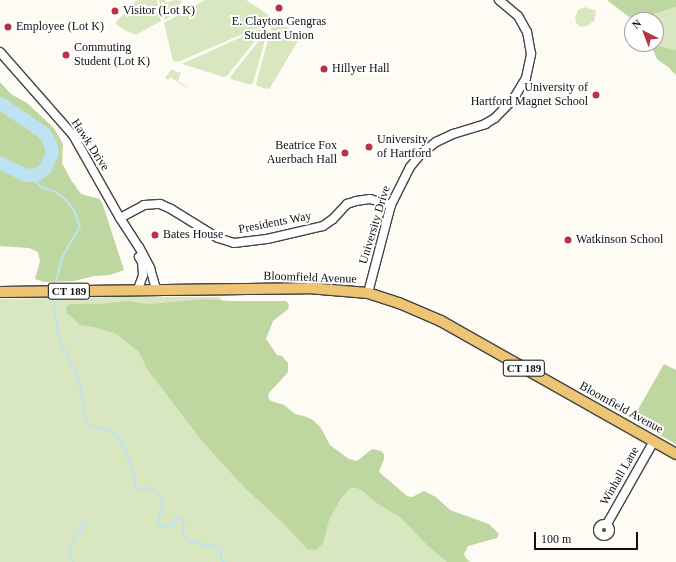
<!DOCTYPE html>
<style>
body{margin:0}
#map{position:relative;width:676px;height:562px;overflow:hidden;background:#fefbf4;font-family:Georgia,serif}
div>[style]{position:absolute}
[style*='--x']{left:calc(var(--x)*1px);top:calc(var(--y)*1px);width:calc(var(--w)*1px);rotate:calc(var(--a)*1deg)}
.green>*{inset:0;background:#d8e7c0}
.forest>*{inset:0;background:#bed6a0}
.stream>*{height:2px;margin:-1px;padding:0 1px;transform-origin:1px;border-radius:1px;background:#bde3f2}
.river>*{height:13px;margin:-6.5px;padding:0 6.5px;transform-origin:6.5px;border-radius:6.5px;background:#bde3f2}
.roads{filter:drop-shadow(1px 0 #434343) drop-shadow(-1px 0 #434343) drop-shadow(0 1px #434343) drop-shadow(0 -1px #434343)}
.minor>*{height:8px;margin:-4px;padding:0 4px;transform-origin:4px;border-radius:4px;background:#fff}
.minor>.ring{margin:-4px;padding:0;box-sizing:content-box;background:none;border:8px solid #fff;border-radius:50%}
.major>*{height:10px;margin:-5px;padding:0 5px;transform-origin:5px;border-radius:5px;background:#eec575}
.dots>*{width:11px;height:11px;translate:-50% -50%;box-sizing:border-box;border:2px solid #fff;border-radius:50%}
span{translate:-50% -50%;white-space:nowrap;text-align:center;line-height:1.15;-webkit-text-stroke:4px #fff;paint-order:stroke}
.shield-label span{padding:1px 3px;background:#fff;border:1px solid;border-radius:3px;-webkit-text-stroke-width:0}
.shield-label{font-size:11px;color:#101010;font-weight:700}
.poi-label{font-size:12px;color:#101010}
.left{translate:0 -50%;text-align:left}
.right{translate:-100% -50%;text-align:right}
.street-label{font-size:12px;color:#101010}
.north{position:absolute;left:624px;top:12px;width:40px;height:40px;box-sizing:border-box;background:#fff;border:1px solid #9f9f9f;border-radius:50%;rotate:318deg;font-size:11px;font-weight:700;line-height:16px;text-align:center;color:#101010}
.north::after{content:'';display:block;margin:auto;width:14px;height:18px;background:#b63245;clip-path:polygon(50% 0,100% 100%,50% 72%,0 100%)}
.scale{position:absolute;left:534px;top:532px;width:104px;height:18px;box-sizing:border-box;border:2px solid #101010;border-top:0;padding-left:5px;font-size:12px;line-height:14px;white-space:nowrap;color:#101010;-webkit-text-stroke:3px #fff;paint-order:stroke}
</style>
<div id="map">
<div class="green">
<i style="clip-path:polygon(137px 0,157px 0,161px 21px,136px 35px,124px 30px,115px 23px)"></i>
<i style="clip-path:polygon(159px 0,165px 0,166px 3px,174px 0,183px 1px,169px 14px,170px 17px,164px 20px)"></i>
<i style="clip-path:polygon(205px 0,246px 0,272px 17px,268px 23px,178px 62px,173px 61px,164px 23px)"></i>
<i style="clip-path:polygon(584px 7px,595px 10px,596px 12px,594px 21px,587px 26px,581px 27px,576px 23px,575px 18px,578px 10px)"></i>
<i style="clip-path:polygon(676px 7px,676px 50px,654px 45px,653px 44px,656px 44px,656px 20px,643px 20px,647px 16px)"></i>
<i style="clip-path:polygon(277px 21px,301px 36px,270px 88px,267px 89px,257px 86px,256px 84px,272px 25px)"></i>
<i style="clip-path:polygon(261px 28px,263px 31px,227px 76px,224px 77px,182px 64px)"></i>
<i style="clip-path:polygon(265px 33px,267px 33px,253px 83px,251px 85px,231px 79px,230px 77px)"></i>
<i style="clip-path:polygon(172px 69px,178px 73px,181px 71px,178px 81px,188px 87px,187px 88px,170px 77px,168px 80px,165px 78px)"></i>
<i style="clip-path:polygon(120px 297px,220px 297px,239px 350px,257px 387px,311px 444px,442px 537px,471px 562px,0 562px,0 299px)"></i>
</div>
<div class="forest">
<i style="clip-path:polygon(607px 0,676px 0,676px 7px,647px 16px,629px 17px)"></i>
<i style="clip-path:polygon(654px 45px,676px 50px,676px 75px,668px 67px,657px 59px,653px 50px)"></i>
<i style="clip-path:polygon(0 82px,11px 94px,27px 103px,54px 128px,63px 144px,62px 163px,71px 180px,81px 194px,99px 199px,102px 202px,124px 270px,110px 275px,94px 276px,74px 281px,44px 282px,35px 279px,40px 261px,38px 252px,29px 248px,0 246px)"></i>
<i style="clip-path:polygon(205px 299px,229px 301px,286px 301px,289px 304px,288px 309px,273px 321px,266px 339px,277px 355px,282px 356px,288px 363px,288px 372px,269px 393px,268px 398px,271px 401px,284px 405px,295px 414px,304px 416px,313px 420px,321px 428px,330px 445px,349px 459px,357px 461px,372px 449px,381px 451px,384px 454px,384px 459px,379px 472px,407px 496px,412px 497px,424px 491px,436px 497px,450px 510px,489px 524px,499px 534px,497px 538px,468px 546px,464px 554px,468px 562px,447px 562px,427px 545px,400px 517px,375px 502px,360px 489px,351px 487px,340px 500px,329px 520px,323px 543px,316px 550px,307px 549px,284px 524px,244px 487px,202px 441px,147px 369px,139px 352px,117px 334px,94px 327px,80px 325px,66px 312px,66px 307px,70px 304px,102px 304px,126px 301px,149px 304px)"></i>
<i style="clip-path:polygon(664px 364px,676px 370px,676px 444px,632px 420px)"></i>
</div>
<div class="stream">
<i style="--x:37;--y:174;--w:8;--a:97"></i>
<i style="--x:36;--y:182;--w:7;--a:45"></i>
<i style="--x:41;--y:187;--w:16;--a:18"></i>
<i style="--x:56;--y:192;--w:13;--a:39"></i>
<i style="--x:66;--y:200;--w:15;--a:53"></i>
<i style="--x:75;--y:212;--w:16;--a:72"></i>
<i style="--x:80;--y:227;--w:33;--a:121"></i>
<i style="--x:63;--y:255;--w:27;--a:105"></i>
<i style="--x:54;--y:297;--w:7;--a:98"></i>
<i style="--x:53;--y:304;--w:38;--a:79"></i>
<i style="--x:60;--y:341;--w:34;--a:64"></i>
<i style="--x:75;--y:372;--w:22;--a:72"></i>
<i style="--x:82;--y:393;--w:15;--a:82"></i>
<i style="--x:84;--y:408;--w:4;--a:104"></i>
<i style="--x:83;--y:412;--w:14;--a:69"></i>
<i style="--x:88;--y:425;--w:30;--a:17"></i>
<i style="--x:117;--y:434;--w:9;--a:58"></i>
<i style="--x:122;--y:442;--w:35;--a:70"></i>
<i style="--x:134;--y:475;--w:12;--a:85"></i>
<i style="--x:135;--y:487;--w:4;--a:34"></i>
<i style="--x:138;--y:489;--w:14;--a:-4"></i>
<i style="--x:152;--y:488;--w:10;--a:37"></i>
<i style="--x:160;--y:494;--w:10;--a:73"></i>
<i style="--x:163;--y:504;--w:19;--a:106"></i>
<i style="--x:158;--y:522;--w:5;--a:53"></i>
<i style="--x:161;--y:526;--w:13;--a:4"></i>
<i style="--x:174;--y:527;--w:7;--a:-90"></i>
<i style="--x:174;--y:520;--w:4;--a:-45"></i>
<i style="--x:177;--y:517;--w:2;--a:0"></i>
<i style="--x:179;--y:517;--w:7;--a:45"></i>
<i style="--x:184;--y:522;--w:11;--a:95"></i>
<i style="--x:183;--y:533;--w:6;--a:59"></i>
<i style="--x:186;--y:538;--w:7;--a:34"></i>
<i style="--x:192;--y:542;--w:21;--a:11"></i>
<i style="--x:213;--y:546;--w:9;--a:27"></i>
<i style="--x:221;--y:550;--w:9;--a:90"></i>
<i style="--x:221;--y:559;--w:4;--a:45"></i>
<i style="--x:73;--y:561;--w:14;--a:-111"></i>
<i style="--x:68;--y:548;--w:8;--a:-40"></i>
<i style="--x:74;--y:543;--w:8;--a:-83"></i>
<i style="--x:75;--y:535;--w:6;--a:-31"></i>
<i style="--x:80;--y:532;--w:7;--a:-74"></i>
<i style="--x:82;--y:525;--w:7;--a:-16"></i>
</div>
<div class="river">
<i style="--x:0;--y:103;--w:52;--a:34"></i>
<i style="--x:43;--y:132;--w:11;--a:56"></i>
<i style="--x:49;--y:141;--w:11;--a:75"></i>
<i style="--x:52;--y:152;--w:17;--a:114"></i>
<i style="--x:45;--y:168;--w:10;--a:143"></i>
<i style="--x:37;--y:174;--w:11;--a:175"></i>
<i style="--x:26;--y:175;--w:29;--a:-155"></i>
</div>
<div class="roads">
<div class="minor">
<i style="--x:0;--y:52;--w:111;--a:48.7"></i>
<i style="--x:73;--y:135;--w:95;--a:60.5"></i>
<i style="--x:120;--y:218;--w:35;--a:57"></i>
<i style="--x:139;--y:247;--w:24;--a:62"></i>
<i style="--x:150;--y:268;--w:22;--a:74"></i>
<i style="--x:120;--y:218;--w:27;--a:-28"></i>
<i style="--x:144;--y:205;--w:16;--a:-4"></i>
<i style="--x:160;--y:204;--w:12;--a:24"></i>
<i style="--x:171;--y:209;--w:55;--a:31.7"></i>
<i style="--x:218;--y:238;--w:17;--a:17"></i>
<i style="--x:234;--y:243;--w:33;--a:-7"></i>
<i style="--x:267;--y:239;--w:57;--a:-13.1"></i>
<i style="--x:323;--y:226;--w:12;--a:-35"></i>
<i style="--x:333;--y:219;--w:21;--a:-47"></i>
<i style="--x:347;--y:204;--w:9;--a:-18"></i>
<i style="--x:356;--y:201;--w:14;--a:-8"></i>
<i style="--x:370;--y:199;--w:22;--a:16"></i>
<i style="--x:138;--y:289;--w:15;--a:-70"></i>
<i style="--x:143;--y:275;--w:13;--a:-94"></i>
<i style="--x:142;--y:262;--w:6;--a:-121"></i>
<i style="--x:368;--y:293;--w:91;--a:-75.4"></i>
<i style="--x:391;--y:205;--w:42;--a:-63.4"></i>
<i style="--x:410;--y:167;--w:17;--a:-50"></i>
<i style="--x:421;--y:154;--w:19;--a:-39"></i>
<i style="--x:436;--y:142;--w:19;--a:-25"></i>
<i style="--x:453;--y:134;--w:34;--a:-17"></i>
<i style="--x:485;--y:124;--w:12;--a:-31"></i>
<i style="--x:495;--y:118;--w:28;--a:-46"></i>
<i style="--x:514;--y:98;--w:23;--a:-59"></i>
<i style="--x:526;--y:78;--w:25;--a:-78"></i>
<i style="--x:531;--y:54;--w:22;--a:-100"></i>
<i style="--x:527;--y:32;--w:18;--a:-119"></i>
<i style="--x:518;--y:16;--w:25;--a:-140"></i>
<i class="ring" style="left:598px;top:524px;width:4px;height:4px"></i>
<i style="--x:607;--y:524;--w:95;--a:-60.5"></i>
</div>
<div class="major">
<i style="--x:0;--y:292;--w:308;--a:-0.7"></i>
<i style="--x:308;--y:288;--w:60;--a:4.8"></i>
<i style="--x:368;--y:293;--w:33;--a:18"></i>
<i style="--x:399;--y:303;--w:46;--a:23.2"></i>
<i style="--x:441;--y:321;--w:270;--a:29.5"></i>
</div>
</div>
<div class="dots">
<i style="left:279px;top:8px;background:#b63245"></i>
<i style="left:115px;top:11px;background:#b63245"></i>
<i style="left:8px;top:27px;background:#b63245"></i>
<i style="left:66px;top:55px;background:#b63245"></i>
<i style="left:324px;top:69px;background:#b63245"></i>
<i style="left:596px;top:95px;background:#b63245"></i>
<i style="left:369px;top:147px;background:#b63245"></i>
<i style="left:345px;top:153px;background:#b63245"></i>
<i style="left:155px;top:235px;background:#b63245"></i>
<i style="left:568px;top:240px;background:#b63245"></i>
</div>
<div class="shield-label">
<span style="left:69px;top:291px">CT 189</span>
<span style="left:524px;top:368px">CT 189</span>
</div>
<div class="poi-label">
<span class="left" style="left:123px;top:11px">Visitor (Lot K)</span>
<span style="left:279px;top:29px">E. Clayton Gengras<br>Student Union</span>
<span class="left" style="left:16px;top:27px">Employee (Lot K)</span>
<span class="left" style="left:74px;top:55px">Commuting<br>Student (Lot K)</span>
<span class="left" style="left:332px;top:69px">Hillyer Hall</span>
<span class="right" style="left:588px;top:95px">University of<br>Hartford Magnet School</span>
<span class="left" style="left:377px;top:147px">University<br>of Hartford</span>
<span class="right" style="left:337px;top:153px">Beatrice Fox<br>Auerbach Hall</span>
<span class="left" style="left:163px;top:235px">Bates House</span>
<span class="left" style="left:576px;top:240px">Watkinson School</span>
</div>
<div class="street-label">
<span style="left:90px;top:145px;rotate:57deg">Hawk Drive</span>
<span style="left:275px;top:223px;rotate:-11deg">Presidents Way</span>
<span style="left:375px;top:225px;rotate:-73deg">University Drive</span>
<span style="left:310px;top:278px;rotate:2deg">Bloomfield Avenue</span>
<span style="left:621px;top:408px;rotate:29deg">Bloomfield Avenue</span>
<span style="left:620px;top:476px;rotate:-60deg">Winhall Lane</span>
</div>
<div class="north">N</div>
<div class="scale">100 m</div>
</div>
